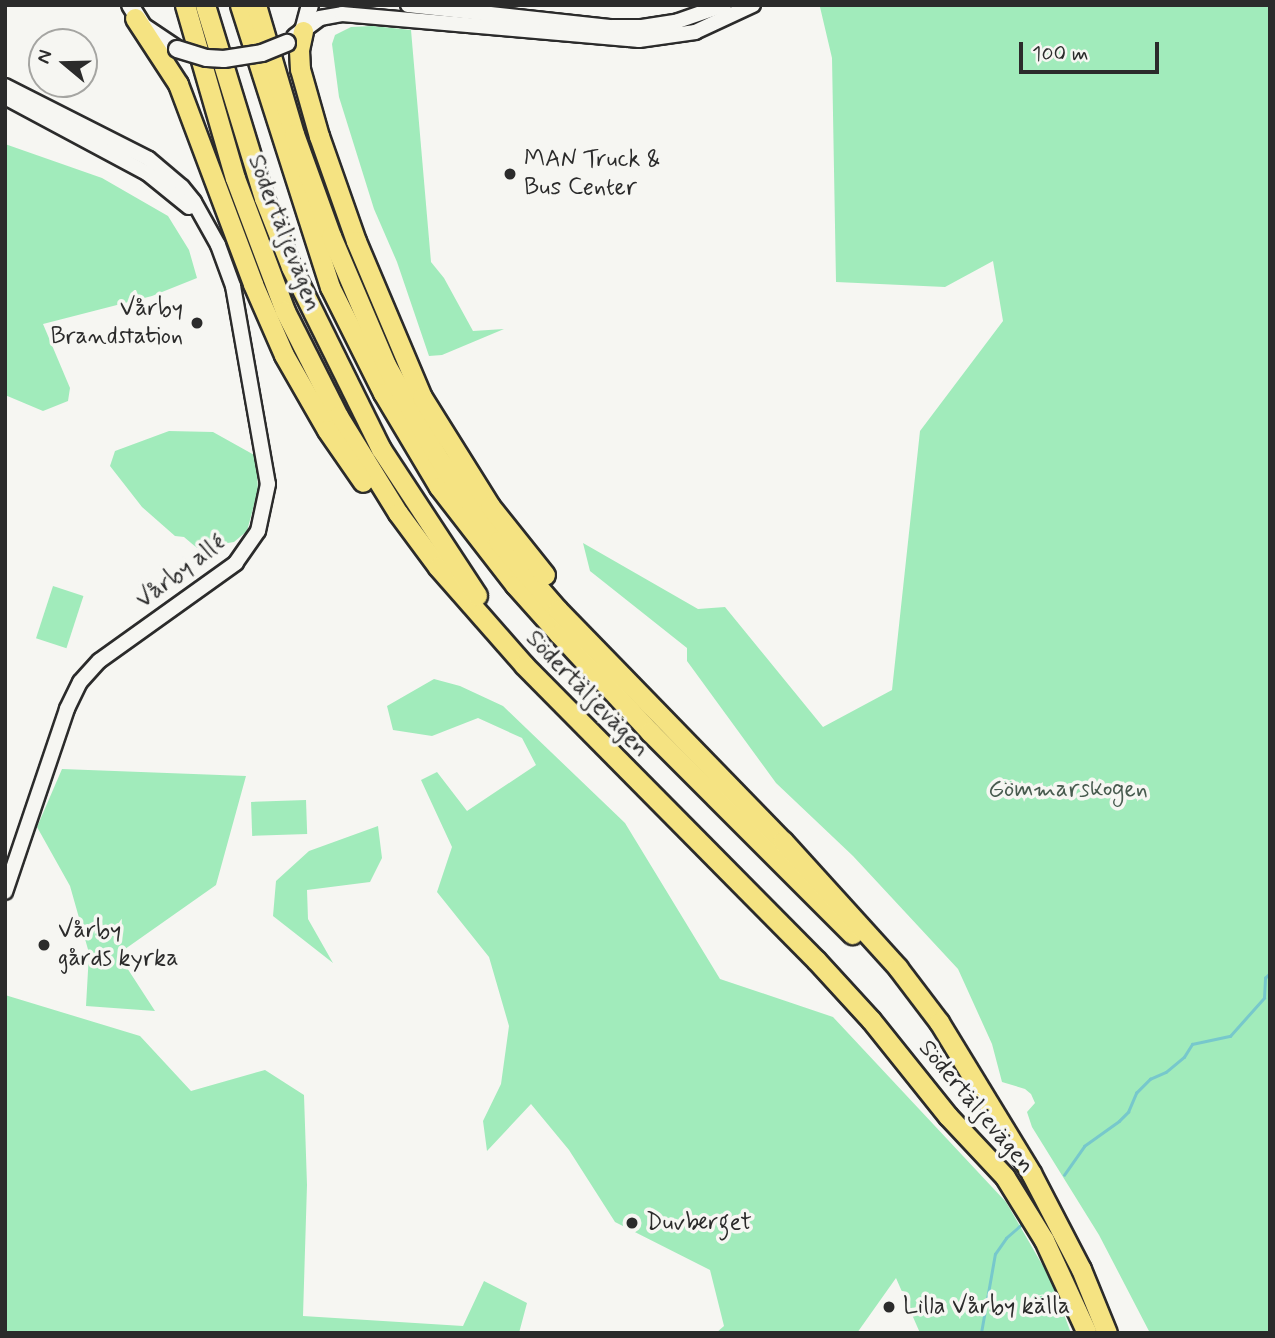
<!DOCTYPE html>
<meta charset="utf-8">
<style>
body{margin:0}
#map{position:relative;width:1275px;height:1338px;overflow:hidden;background:#f6f6f2;font-family:Mynerve,sans-serif}
div>[style]{position:absolute}
[style*='--x']{left:calc(var(--x)*1px);top:calc(var(--y)*1px);width:calc(var(--w)*1px);rotate:calc(var(--a)*1deg)}
.green>*{inset:0;background:#a1ebbb;transform-origin:0 0}
.stream>*{height:2.5px;margin:-1.25px;padding:0 1.25px;transform-origin:1.25px;border-radius:1.25px;background:#77c8cc}
.roads{filter:drop-shadow(2px 0 #2b2b2b) drop-shadow(-2px 0 #2b2b2b) drop-shadow(0 2px #2b2b2b) drop-shadow(0 -2px #2b2b2b)}
.tertiary>*{height:14px;margin:-7px;padding:0 7px;transform-origin:7px;border-radius:7px;background:#f6f6f2}
.secondary>*{height:16px;margin:-8px;padding:0 8px;transform-origin:8px;border-radius:8px;background:#f6f6f2}
.motorway>*{height:19px;margin:-9.5px;padding:0 9.5px;transform-origin:9.5px;border-radius:9.5px;background:#f5e382}
.bridges{filter:drop-shadow(2px 0 #2b2b2b) drop-shadow(-2px 0 #2b2b2b) drop-shadow(0 2px #2b2b2b) drop-shadow(0 -2px #2b2b2b)}
.secondary-bridge>*{height:16px;margin:-8px;padding:0 8px;transform-origin:8px;border-radius:8px;background:#f6f6f2}
.dots>*{width:19px;height:19px;translate:-50% -50%;box-sizing:border-box;border:4px solid #f6f6f2;border-radius:50%}
span{translate:-50% -50%;white-space:nowrap;text-align:center;line-height:1.15;-webkit-text-stroke:7px #f6f6f2;paint-order:stroke}
.poi-label{font-size:24px;color:#2b2b2b}
.left{translate:0 -50%;text-align:left}
.right{translate:-100% -50%;text-align:right}
.street-label{font-size:24px;color:#2b2b2b}
.park-label{font-size:24px;color:#485b4f}
.frame{position:absolute;inset:0;border:7px solid #2b2b2b;pointer-events:none}
.north{position:absolute;left:28px;top:28px;width:70px;height:70px;box-sizing:border-box;background:#f6f6f2;border:2px solid #a5a5a2;border-radius:50%;rotate:289deg;font-size:19px;font-weight:700;line-height:28px;text-align:center;color:#2b2b2b}
.north::after{content:'';display:block;margin:auto;width:24px;height:32px;background:#2b2b2b;clip-path:polygon(50% 0,100% 100%,50% 72%,0 100%)}
.scale{position:absolute;left:1019px;top:42px;width:140px;height:32px;box-sizing:border-box;border:4px solid #2b2b2b;border-top:0;padding-left:9px;font-size:21px;line-height:24px;white-space:nowrap;color:#2b2b2b;-webkit-text-stroke:5px #f6f6f2;paint-order:stroke}
</style>
<div id="map">
<div class="green">
<i style="clip-path:polygon(823px 5px,1270px 5px,1270px 1333px,1150px 1333px,1099px 1235px,1032px 1127px,1027px 1112px,1035px 1103px,1031px 1094px,1025px 1089px,1002px 1082px,992px 1044px,958px 969px,853px 856px,776px 783px,687px 661px,687px 648px,590px 571px,583px 543px,698px 609px,725px 607px,823px 727px,892px 690px,920px 431px,1003px 321px,993px 261px,945px 287px,836px 282px,832px 58px,820px 7px)"></i>
<i style="clip-path:polygon(373px 26px,411px 30px,431px 262px,444px 278px,473px 331px,504px 329px,442px 355px,429px 356px,397px 262px,374px 209px,339px 97px,332px 44px,335px 35px,351px 27px)"></i>
<i style="clip-path:polygon(5px 144px,102px 178px,168px 216px,189px 250px,197px 278px,152px 296px,43px 324px,70px 388px,68px 401px,43px 411px,5px 395px)"></i>
<i style="clip-path:polygon(169px 431px,213px 432px,256px 456px,258px 490px,247px 531px,234px 542px,197px 548px,184px 537px,175px 536px,142px 507px,110px 466px,115px 451px)"></i>
<i style="left:53px;top:586px;width:32px;height:55px;rotate:18deg"></i>
<i style="clip-path:polygon(434px 679px,460px 686px,503px 706px,625px 823px,720px 979px,833px 1017px,1006px 1202px,1051px 1280px,1071px 1333px,920px 1333px,896px 1278px,857px 1333px,716px 1333px,724px 1326px,710px 1270px,615px 1222px,569px 1150px,531px 1104px,487px 1151px,483px 1121px,501px 1084px,509px 1026px,489px 957px,437px 892px,452px 847px,421px 780px,437px 772px,467px 811px,536px 765px,522px 738px,478px 718px,432px 736px,393px 730px,387px 706px)"></i>
<i style="clip-path:polygon(62px 769px,246px 776px,216px 885px,118px 954px,155px 1011px,86px 1006px,89px 953px,70px 886px,37px 827px)"></i>
<i style="left:306px;top:800px;width:34px;height:55px;rotate:88deg"></i>
<i style="clip-path:polygon(378px 826px,382px 858px,370px 882px,307px 890px,308px 919px,333px 963px,273px 916px,276px 881px,309px 851px)"></i>
<i style="clip-path:polygon(5px 995px,140px 1036px,191px 1091px,265px 1070px,304px 1095px,307px 1185px,303px 1316px,463px 1326px,484px 1281px,527px 1303px,519px 1333px,5px 1333px)"></i>
</div>
<div class="stream">
<i style="--x:1064;--y:1175;--w:35;--a:-55"></i>
<i style="--x:1084;--y:1146;--w:43;--a:-35.5"></i>
<i style="--x:1119;--y:1121;--w:13;--a:-45"></i>
<i style="--x:1128;--y:1112;--w:21;--a:-67"></i>
<i style="--x:1136;--y:1093;--w:20;--a:-45"></i>
<i style="--x:1150;--y:1079;--w:17;--a:-24"></i>
<i style="--x:1166;--y:1072;--w:23;--a:-40"></i>
<i style="--x:1184;--y:1057;--w:15;--a:-58"></i>
<i style="--x:1192;--y:1044;--w:39;--a:-12"></i>
<i style="--x:1230;--y:1036;--w:51;--a:-48.2"></i>
<i style="--x:1264;--y:998;--w:20;--a:-87"></i>
<i style="--x:1265;--y:978;--w:7;--a:-45"></i>
<i style="--x:981;--y:1333;--w:80;--a:-80"></i>
<i style="--x:995;--y:1254;--w:19;--a:-55"></i>
<i style="--x:1006;--y:1238;--w:20;--a:-41"></i>
</div>
<div class="roads">
<div class="tertiary">
<i style="--x:408;--y:5;--w:205;--a:6.2"></i>
<i style="--x:612;--y:27;--w:30;--a:0"></i>
<i style="--x:642;--y:27;--w:36;--a:-9"></i>
<i style="--x:678;--y:21;--w:49;--a:-19.2"></i>
<i style="--x:303;--y:31;--w:21;--a:-37"></i>
<i style="--x:320;--y:18;--w:22;--a:-10"></i>
<i style="--x:342;--y:14;--w:298;--a:5"></i>
<i style="--x:639;--y:40;--w:57;--a:-8.1"></i>
<i style="--x:695;--y:32;--w:64;--a:-25"></i>
<i style="--x:5;--y:86;--w:161;--a:26.9"></i>
<i style="--x:149;--y:159;--w:43;--a:40.3"></i>
<i style="--x:182;--y:187;--w:19;--a:51"></i>
<i style="--x:194;--y:202;--w:49;--a:60.8"></i>
<i style="--x:218;--y:245;--w:44;--a:69.9"></i>
<i style="--x:233;--y:286;--w:201;--a:80"></i>
<i style="--x:268;--y:484;--w:48;--a:102"></i>
<i style="--x:258;--y:531;--w:39;--a:125"></i>
<i style="--x:236;--y:563;--w:168;--a:144.4"></i>
<i style="--x:99;--y:661;--w:28;--a:132"></i>
<i style="--x:80;--y:682;--w:30;--a:116"></i>
<i style="--x:67;--y:709;--w:193;--a:108.7"></i>
<i style="--x:5;--y:97;--w:161;--a:28.2"></i>
<i style="--x:147;--y:173;--w:54;--a:39"></i>
</div>
<div class="secondary">
<i style="--x:130;--y:5;--w:25;--a:58"></i>
<i style="--x:143;--y:26;--w:41;--a:34.1"></i>
<i style="--x:295;--y:37;--w:10;--a:-37"></i>
<i style="--x:303;--y:31;--w:27;--a:-75"></i>
</div>
<div class="motorway">
<i style="--x:185;--y:5;--w:180;--a:73.9"></i>
<i style="--x:235;--y:178;--w:142;--a:69.4"></i>
<i style="--x:285;--y:311;--w:118;--a:63.2"></i>
<i style="--x:338;--y:416;--w:114;--a:58.3"></i>
<i style="--x:398;--y:513;--w:67;--a:53.5"></i>
<i style="--x:438;--y:567;--w:130;--a:48.7"></i>
<i style="--x:524;--y:665;--w:415;--a:45.3"></i>
<i style="--x:816;--y:960;--w:81;--a:47.5"></i>
<i style="--x:871;--y:1020;--w:123;--a:51.3"></i>
<i style="--x:948;--y:1116;--w:83;--a:46.9"></i>
<i style="--x:1005;--y:1177;--w:74;--a:58.2"></i>
<i style="--x:1044;--y:1240;--w:102;--a:65.2"></i>
<i style="--x:205;--y:5;--w:202;--a:73"></i>
<i style="--x:264;--y:198;--w:74;--a:68.6"></i>
<i style="--x:291;--y:267;--w:203;--a:63.7"></i>
<i style="--x:381;--y:449;--w:175;--a:56.7"></i>
<i style="--x:240;--y:5;--w:296;--a:72.3"></i>
<i style="--x:330;--y:287;--w:119;--a:63.4"></i>
<i style="--x:383;--y:393;--w:109;--a:59.2"></i>
<i style="--x:439;--y:487;--w:124;--a:52.2"></i>
<i style="--x:515;--y:585;--w:66;--a:48.1"></i>
<i style="--x:559;--y:634;--w:134;--a:47.1"></i>
<i style="--x:650;--y:732;--w:286;--a:45"></i>
<i style="--x:256;--y:5;--w:134;--a:73.6"></i>
<i style="--x:294;--y:134;--w:109;--a:70.1"></i>
<i style="--x:331;--y:236;--w:140;--a:66.9"></i>
<i style="--x:386;--y:365;--w:104;--a:60.7"></i>
<i style="--x:437;--y:456;--w:105;--a:54.3"></i>
<i style="--x:498;--y:541;--w:91;--a:49"></i>
<i style="--x:558;--y:610;--w:322;--a:45.8"></i>
<i style="--x:783;--y:841;--w:171;--a:47.8"></i>
<i style="--x:898;--y:968;--w:68;--a:52.8"></i>
<i style="--x:939;--y:1022;--w:177;--a:58.6"></i>
<i style="--x:1031;--y:1173;--w:108;--a:62.5"></i>
<i style="--x:1081;--y:1269;--w:69;--a:67.9"></i>
<i style="--x:135;--y:18;--w:79;--a:56.9"></i>
<i style="--x:178;--y:84;--w:214;--a:69.4"></i>
<i style="--x:253;--y:284;--w:77;--a:66.4"></i>
<i style="--x:284;--y:355;--w:86;--a:60.2"></i>
<i style="--x:327;--y:430;--w:63;--a:55.3"></i>
<i style="--x:303;--y:31;--w:19;--a:102"></i>
<i style="--x:299;--y:50;--w:19;--a:87"></i>
<i style="--x:300;--y:69;--w:70;--a:74.2"></i>
<i style="--x:319;--y:136;--w:111;--a:70.6"></i>
<i style="--x:356;--y:241;--w:169;--a:67.1"></i>
<i style="--x:422;--y:397;--w:128;--a:58"></i>
<i style="--x:490;--y:506;--w:88;--a:51.4"></i>
</div>
</div>
<div class="bridges">
<div class="secondary-bridge">
<i style="--x:177;--y:49;--w:31;--a:17"></i>
<i style="--x:207;--y:58;--w:17;--a:3"></i>
<i style="--x:224;--y:59;--w:38;--a:-9"></i>
<i style="--x:262;--y:53;--w:27;--a:-22"></i>
</div>
</div>
<div class="dots">
<i style="left:510px;top:174px;background:#2b2b2b"></i>
<i style="left:197px;top:323px;background:#2b2b2b"></i>
<i style="left:44px;top:945px;background:#2b2b2b"></i>
<i style="left:632px;top:1223px;background:#2b2b2b"></i>
<i style="left:889px;top:1307px;background:#2b2b2b"></i>
</div>
<div class="poi-label">
<span class="left" style="left:524px;top:174px">MAN Truck &amp;<br>Bus Center</span>
<span class="right" style="left:183px;top:323px">Vårby<br>Brandstation</span>
<span class="left" style="left:58px;top:945px">Vårby<br>gårds kyrka</span>
<span class="left" style="left:646px;top:1223px">Duvberget</span>
<span class="left" style="left:903px;top:1307px">Lilla Vårby källa</span>
</div>
<div class="street-label">
<span style="left:284px;top:233px;rotate:69deg">Södertäljevägen</span>
<span style="left:181px;top:572px;rotate:-37deg">Vårby allé</span>
<span style="left:587px;top:694px;rotate:46deg">Södertäljevägen</span>
<span style="left:976px;top:1107px;rotate:50deg">Södertäljevägen</span>
</div>
<div class="park-label">
<span style="left:1068px;top:790px">Gömmarskogen</span>
</div>
<div class="frame"></div>
<div class="north">N</div>
<div class="scale">100 m</div>
</div>
